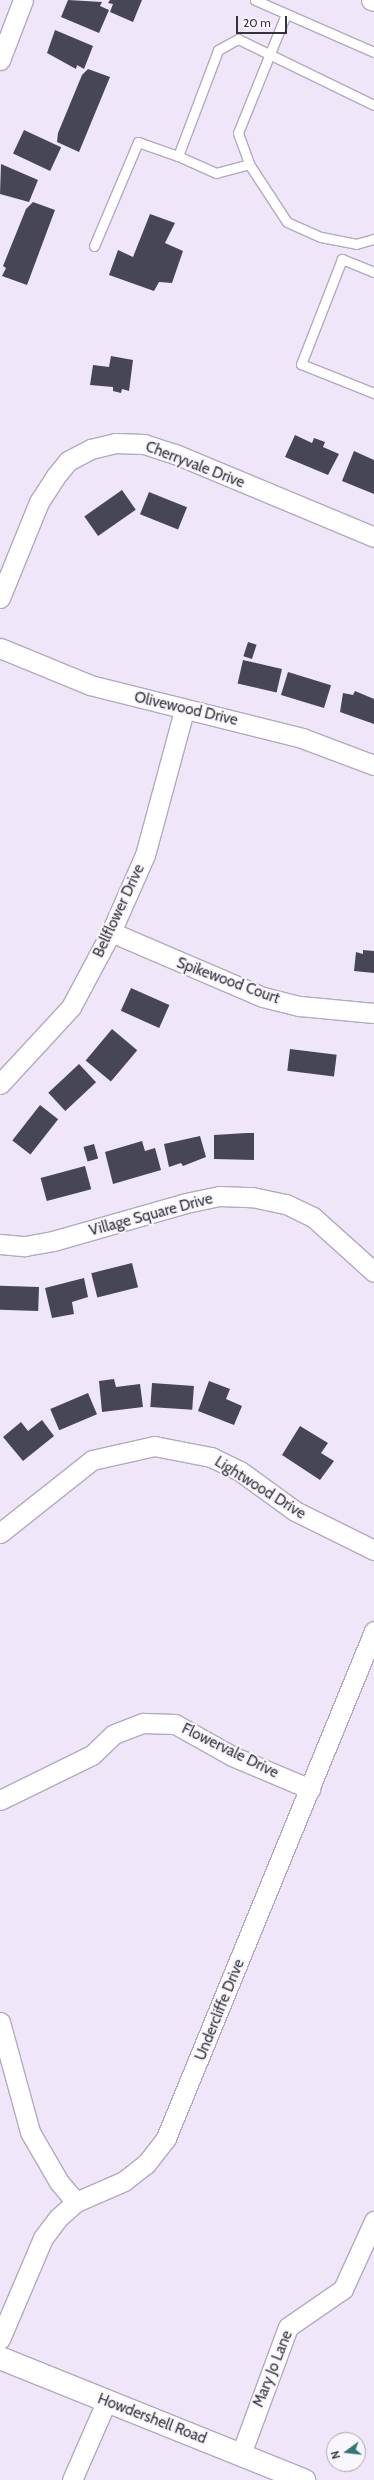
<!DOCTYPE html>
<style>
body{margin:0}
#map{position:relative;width:374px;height:2480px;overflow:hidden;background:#f0e6f9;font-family:Cabin,sans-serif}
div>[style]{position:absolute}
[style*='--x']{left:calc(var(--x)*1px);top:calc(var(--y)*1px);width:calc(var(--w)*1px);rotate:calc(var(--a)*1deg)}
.building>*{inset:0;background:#464657;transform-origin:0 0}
.roads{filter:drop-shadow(1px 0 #b4aabc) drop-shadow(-1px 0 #b4aabc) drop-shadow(0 1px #b4aabc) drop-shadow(0 -1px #b4aabc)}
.service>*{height:9px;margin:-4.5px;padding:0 4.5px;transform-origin:4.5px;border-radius:4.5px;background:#fff}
.minor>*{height:19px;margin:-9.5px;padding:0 9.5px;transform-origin:9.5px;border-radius:9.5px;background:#fff}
.primary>*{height:22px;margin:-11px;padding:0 11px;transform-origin:11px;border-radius:11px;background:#fff}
span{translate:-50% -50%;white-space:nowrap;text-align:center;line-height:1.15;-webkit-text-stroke:4px #faf6fe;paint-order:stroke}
.street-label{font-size:15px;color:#363239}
.north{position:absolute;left:326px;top:2432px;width:40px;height:40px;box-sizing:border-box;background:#faf6fe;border:1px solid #aca8af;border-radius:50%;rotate:255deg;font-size:11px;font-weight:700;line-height:16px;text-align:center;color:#363239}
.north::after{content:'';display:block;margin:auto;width:14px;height:18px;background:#2e7773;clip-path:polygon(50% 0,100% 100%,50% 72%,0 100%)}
.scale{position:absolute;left:236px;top:16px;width:51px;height:18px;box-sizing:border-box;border:2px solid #363239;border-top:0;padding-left:5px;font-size:12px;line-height:14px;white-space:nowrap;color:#363239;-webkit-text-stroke:3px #faf6fe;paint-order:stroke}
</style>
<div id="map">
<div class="building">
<i style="clip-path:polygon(68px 0,102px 2px,100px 6px,109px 10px,99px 33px,61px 17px)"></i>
<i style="clip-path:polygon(110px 0,142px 0,133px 22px,110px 12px,113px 4px,108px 3px)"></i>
<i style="clip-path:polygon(55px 30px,93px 46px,84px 69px,77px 65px,76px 69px,47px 53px)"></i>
<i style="clip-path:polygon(88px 69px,110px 77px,79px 152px,57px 142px,58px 133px,82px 75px)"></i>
<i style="left:24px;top:130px;width:41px;height:26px;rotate:25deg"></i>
<i style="clip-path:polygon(1px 164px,38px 180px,29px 202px,0 194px)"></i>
<i style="clip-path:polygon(33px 202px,55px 210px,27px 285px,2px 276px,6px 268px,3px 266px,26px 209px)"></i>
<i style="clip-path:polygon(150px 214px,175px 223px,165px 243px,183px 251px,172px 283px,159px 282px,154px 291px,109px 275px,118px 250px,133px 257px)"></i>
<i style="clip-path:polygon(111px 356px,133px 360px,129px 391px,122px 389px,121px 393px,113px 391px,113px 387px,90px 385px,93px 365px,109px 367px)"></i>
<i style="clip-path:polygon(295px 435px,312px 443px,314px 438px,325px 442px,323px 447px,339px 454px,328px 475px,285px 457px)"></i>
<i style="clip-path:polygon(354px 451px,374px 460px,374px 494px,342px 481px)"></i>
<i style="left:122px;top:490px;width:24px;height:46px;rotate:55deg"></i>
<i style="left:149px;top:492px;width:41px;height:24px;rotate:22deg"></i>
<i style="left:248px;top:642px;width:9px;height:15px;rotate:18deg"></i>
<i style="left:243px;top:660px;width:40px;height:24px;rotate:13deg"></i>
<i style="left:288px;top:672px;width:45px;height:24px;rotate:17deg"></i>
<i style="clip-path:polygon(355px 691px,374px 699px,374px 724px,340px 712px,343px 693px,353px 695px)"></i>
<i style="clip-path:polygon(363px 950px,374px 951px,374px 973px,354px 971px,356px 952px,363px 954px)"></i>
<i style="left:131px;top:988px;width:42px;height:25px;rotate:24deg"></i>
<i style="left:112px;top:1029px;width:33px;height:41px;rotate:40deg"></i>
<i style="left:290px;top:1049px;width:47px;height:22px;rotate:7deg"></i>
<i style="left:79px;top:1064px;width:25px;height:42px;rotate:47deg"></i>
<i style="left:40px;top:1105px;width:23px;height:45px;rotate:38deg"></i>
<i style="clip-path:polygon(246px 1133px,254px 1133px,254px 1160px,214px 1159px,214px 1135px)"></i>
<i style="clip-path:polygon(200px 1136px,206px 1157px,183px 1166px,181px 1163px,169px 1167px,164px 1144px)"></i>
<i style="clip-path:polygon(142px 1141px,145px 1151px,155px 1148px,161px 1170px,113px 1184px,105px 1152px)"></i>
<i style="left:94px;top:1144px;width:15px;height:11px;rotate:74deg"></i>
<i style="left:85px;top:1166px;width:24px;height:46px;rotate:75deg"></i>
<i style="left:132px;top:1263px;width:25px;height:42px;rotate:76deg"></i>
<i style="clip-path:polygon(84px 1278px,88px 1297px,72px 1302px,74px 1314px,52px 1318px,45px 1288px)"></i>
<i style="left:39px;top:1287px;width:24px;height:39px;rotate:92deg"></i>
<i style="clip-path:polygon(114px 1379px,116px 1387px,140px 1384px,143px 1407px,102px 1412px,99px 1381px)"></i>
<i style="clip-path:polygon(209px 1381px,230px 1389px,226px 1399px,242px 1406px,234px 1425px,198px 1411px)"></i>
<i style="left:152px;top:1383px;width:42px;height:24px;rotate:4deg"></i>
<i style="left:88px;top:1393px;width:23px;height:41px;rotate:67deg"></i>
<i style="clip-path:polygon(42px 1420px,54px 1436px,23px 1461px,3px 1437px,21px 1422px,28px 1431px)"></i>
<i style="clip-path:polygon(300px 1426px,328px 1443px,321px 1453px,334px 1461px,320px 1480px,282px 1455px)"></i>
</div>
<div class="roads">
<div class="service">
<i style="--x:255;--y:0;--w:130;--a:23.6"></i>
<i style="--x:286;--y:14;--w:128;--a:112"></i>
<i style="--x:238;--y:133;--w:33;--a:70"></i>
<i style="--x:249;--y:164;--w:69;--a:56.8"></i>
<i style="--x:287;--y:222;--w:37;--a:24"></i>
<i style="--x:321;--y:237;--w:36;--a:11"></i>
<i style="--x:356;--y:244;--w:19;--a:-16"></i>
<i style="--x:178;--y:156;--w:42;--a:24.1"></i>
<i style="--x:216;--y:173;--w:34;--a:-15"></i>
<i style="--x:94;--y:246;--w:113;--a:-67.1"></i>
<i style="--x:138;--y:142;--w:42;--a:19.3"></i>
<i style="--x:178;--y:156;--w:113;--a:-69.3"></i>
<i style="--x:218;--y:50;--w:23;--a:-29"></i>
<i style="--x:238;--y:39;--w:151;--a:25.9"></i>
<i style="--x:374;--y:272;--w:35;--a:-158"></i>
<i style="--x:342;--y:259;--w:113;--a:111.3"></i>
<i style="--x:301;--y:364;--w:79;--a:21.7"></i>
</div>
<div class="minor">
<i style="--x:371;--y:0;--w:3;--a:18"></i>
<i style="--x:0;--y:60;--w:64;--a:-69"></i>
<i style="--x:0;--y:598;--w:104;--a:-67.9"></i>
<i style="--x:39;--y:502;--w:30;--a:-57"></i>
<i style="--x:55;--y:477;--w:21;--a:-51"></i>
<i style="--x:68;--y:461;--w:26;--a:-28"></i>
<i style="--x:91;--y:449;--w:25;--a:-14"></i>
<i style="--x:115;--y:443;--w:29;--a:2"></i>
<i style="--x:144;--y:444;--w:33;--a:18"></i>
<i style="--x:175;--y:454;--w:216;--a:22.6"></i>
<i style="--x:0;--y:648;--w:97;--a:22.3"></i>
<i style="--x:90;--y:685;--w:219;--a:14"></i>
<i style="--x:302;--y:738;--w:77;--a:20.6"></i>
<i style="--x:111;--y:932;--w:165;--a:23.2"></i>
<i style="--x:263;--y:997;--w:38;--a:14"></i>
<i style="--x:300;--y:1006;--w:74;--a:5.4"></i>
<i style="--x:0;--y:1084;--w:105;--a:-47.3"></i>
<i style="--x:71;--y:1007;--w:85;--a:-61.9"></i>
<i style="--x:111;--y:932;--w:84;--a:-66.2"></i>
<i style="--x:145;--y:855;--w:150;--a:-74.9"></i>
<i style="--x:0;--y:1244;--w:25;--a:5"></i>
<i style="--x:25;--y:1246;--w:28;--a:-10"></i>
<i style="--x:53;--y:1241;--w:138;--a:-15.9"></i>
<i style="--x:186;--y:1203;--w:34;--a:-12"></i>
<i style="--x:219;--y:1196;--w:33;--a:2"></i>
<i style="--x:252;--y:1197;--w:35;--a:12"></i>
<i style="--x:286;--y:1204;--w:30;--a:26"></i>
<i style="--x:313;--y:1217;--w:82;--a:42"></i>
<i style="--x:0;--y:1533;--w:117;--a:-38.4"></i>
<i style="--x:92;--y:1460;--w:64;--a:-12.7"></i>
<i style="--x:154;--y:1446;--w:58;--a:10.9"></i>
<i style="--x:211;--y:1457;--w:32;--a:26"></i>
<i style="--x:240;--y:1471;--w:68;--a:36"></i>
<i style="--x:295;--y:1511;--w:88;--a:26.3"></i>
<i style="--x:0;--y:1800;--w:102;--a:-26.1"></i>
<i style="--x:92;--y:1755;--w:30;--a:-44"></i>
<i style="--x:114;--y:1734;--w:31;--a:-21"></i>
<i style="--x:143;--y:1723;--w:32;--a:2"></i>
<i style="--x:175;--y:1724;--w:65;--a:29.3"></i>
<i style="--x:232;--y:1756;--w:85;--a:22.9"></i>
<i style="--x:0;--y:2022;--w:114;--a:74.7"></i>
<i style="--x:30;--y:2132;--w:58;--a:59.9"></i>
<i style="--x:59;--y:2182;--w:26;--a:50"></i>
<i style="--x:0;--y:2339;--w:110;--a:-66.9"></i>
<i style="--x:43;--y:2238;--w:25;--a:-53"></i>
<i style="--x:58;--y:2218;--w:24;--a:-42"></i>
<i style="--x:76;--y:2202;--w:52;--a:-23.6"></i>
<i style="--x:124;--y:2181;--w:28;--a:-38"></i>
<i style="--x:146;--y:2164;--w:33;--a:-52"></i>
<i style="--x:166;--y:2138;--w:548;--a:-67.69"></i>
<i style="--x:241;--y:2454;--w:135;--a:-69.7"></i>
<i style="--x:288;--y:2327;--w:67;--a:-34.6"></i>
<i style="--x:343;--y:2289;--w:75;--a:-65.5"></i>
<i style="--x:72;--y:2480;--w:85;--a:-66.4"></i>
</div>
<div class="primary">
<i style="--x:0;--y:2358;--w:328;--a:21.9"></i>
</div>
</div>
<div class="street-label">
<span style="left:195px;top:465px;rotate:21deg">Cherryvale Drive</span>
<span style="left:186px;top:709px;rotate:13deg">Olivewood Drive</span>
<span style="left:119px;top:911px;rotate:-65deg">Bellflower Drive</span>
<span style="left:228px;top:981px;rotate:20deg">Spikewood Court</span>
<span style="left:151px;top:1215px;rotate:-15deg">Village Square Drive</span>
<span style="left:260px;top:1488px;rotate:32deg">Lightwood Drive</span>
<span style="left:230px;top:1751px;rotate:26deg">Flowervale Drive</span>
<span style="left:220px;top:2010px;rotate:-68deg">Undercliffe Drive</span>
<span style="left:273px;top:2369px;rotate:-68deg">Mary Jo Lane</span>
<span style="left:152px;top:2419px;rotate:21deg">Howdershell Road</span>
</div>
<div class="north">N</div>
<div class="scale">20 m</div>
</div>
